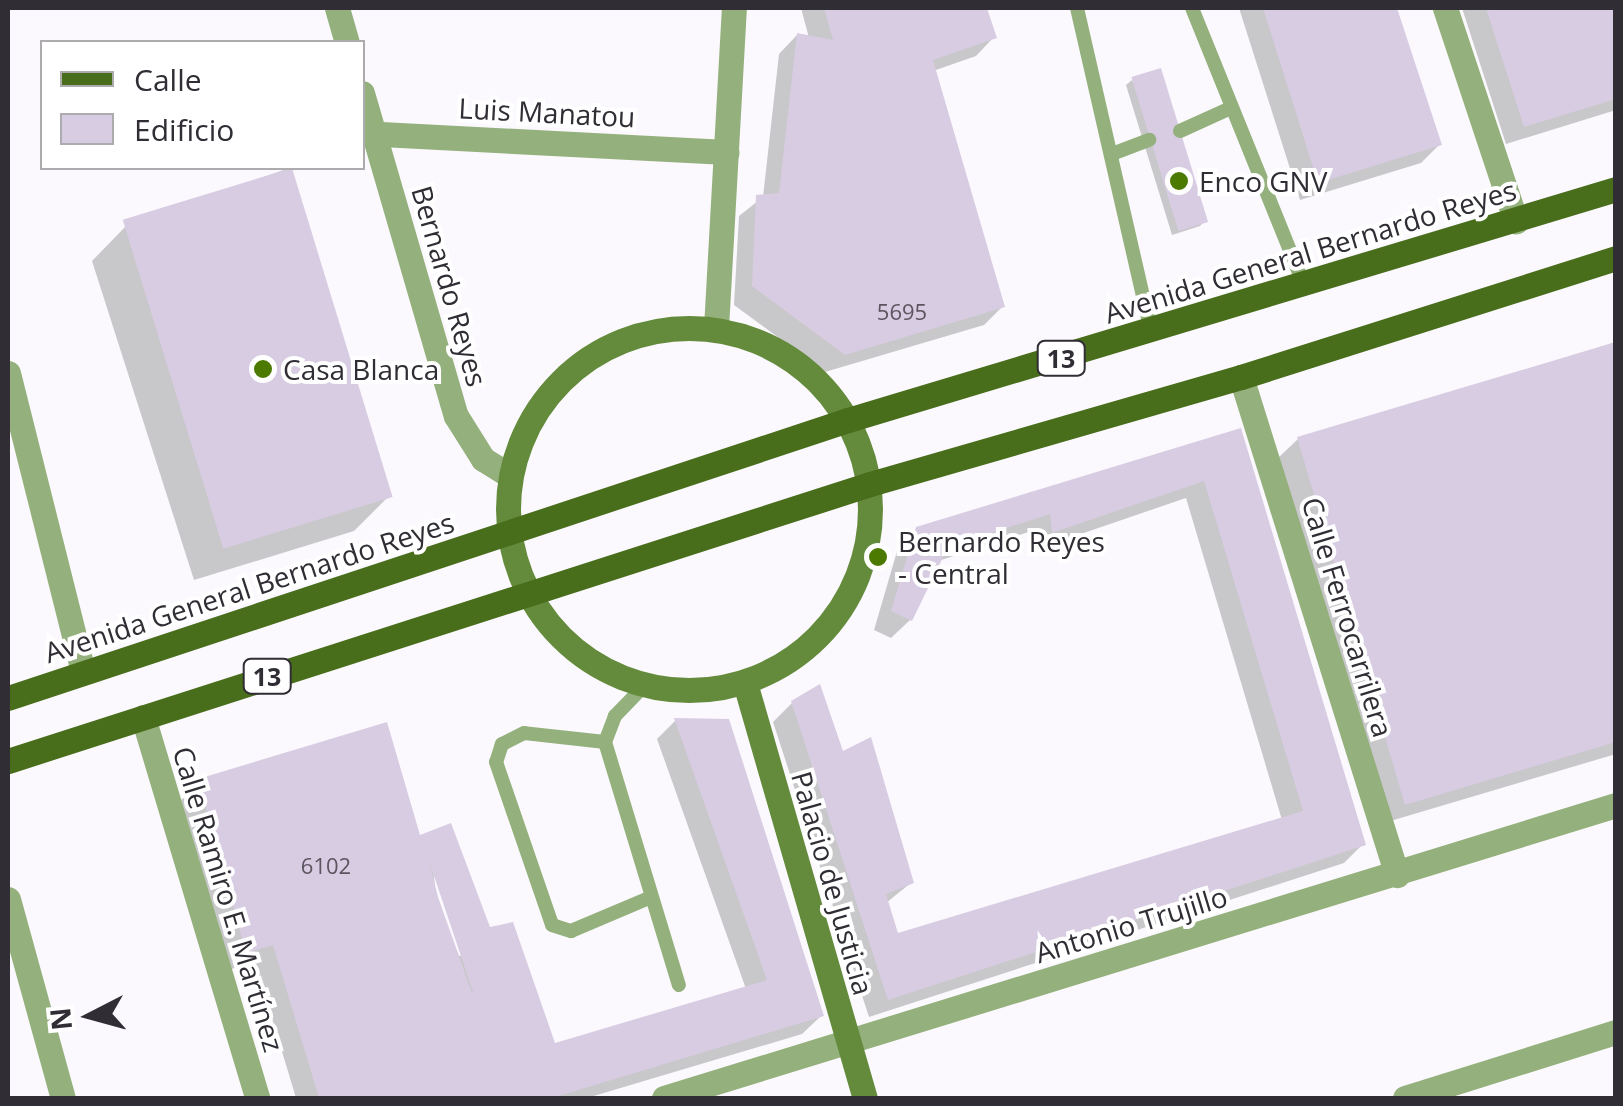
<!DOCTYPE html>
<meta charset="utf-8">
<style>
body{margin:0}
#map{position:relative;width:1623px;height:1106px;overflow:hidden;background:#fbf9fd;font-family:"Open Sans",sans-serif}
div>[style]{position:absolute}
[style*='--x']{left:calc(var(--x)*1px);top:calc(var(--y)*1px);width:calc(var(--w)*1px);rotate:calc(var(--a)*1deg)}
.shadow>*{inset:0;background:#0003}
.building>*{inset:0;background:#d8cce2;transform-origin:0 0}
.lane>*{height:14px;margin:-7px;padding:0 7px;transform-origin:7px;border-radius:7px;background:#94b07c}
.street>*{height:25px;margin:-12.5px;padding:0 12.5px;transform-origin:12.5px;border-radius:12.5px;background:#94b07c}
.secondary>*{height:25px;margin:-12.5px;padding:0 12.5px;transform-origin:12.5px;border-radius:12.5px;background:#638b3b}
.secondary>.ring{margin:-12.5px;padding:0;box-sizing:content-box;background:none;border:25px solid #638b3b;border-radius:50%}
.primary>*{height:25px;margin:-12.5px;padding:0 12.5px;transform-origin:12.5px;border-radius:12.5px;background:#486d1b}
.dots>*{width:28px;height:28px;translate:-50% -50%;box-sizing:border-box;border:5px solid #fff;border-radius:50%}
span{translate:-50% -50%;white-space:nowrap;text-align:center;line-height:1.15;-webkit-text-stroke:8px #fff;paint-order:stroke}
.number-label{font-size:22px;color:#5b5560}
.number-label span{-webkit-text-stroke-width:0}
.shield-label span{padding:2px 8px;background:#fff;border:2px solid;border-radius:8px;-webkit-text-stroke-width:0}
.shield-label{font-size:25px;color:#312d35;font-weight:700}
.street-label{font-size:28px;color:#312d35}
.poi-label{font-size:28px;color:#312d35}
.left{translate:0 -50%;text-align:left}
.frame{position:absolute;inset:0;border:10px solid #312d35;pointer-events:none}
.legend{position:absolute;left:40px;top:40px;width:325px;height:130px;box-sizing:border-box;background:#fff;border:2px solid #adabae;margin:0;padding:12px 18px;list-style:none;font-size:30px;color:#312d35}
.legend li{display:flex;align-items:center;gap:20px;height:50px}
.legend b{width:50px;border:2px solid #adabae}
.north{position:absolute;left:40px;top:966px;width:100px;height:100px;-webkit-text-stroke:8px #fff;paint-order:stroke;rotate:264deg;font-size:28px;font-weight:700;line-height:40px;text-align:center;color:#312d35}
.north::after{content:'';display:block;margin:auto;width:35px;height:45px;background:#312d35;clip-path:polygon(50% 0,100% 100%,50% 72%,0 100%)}
</style>
<div id="map">
<div class="shadow">
<i style="clip-path:polygon(801px 8px,985px 8px,994px 37px,976px 56px,933px 71px,1002px 307px,984px 325px,825px 372px,734px 305px,739px 216px,763px 197px,779px 54px,797px 35px,809px 38px)"></i>
<i style="clip-path:polygon(1239px 8px,1395px 8px,1439px 145px,1421px 163px,1300px 200px)"></i>
<i style="clip-path:polygon(1462px 8px,1616px 8px,1616px 110px,1506px 144px)"></i>
<i style="clip-path:polygon(1132px 80px,1205px 221px,1200px 226px,1172px 235px,1126px 85px)"></i>
<i style="clip-path:polygon(289px 168px,388px 497px,354px 531px,194px 580px,92px 261px,126px 226px)"></i>
<i style="clip-path:polygon(1616px 342px,1616px 754px,1387px 822px,1279px 457px,1298px 439px)"></i>
<i style="clip-path:polygon(1239px 431px,1363px 844px,1344px 863px,869px 1017px,773px 722px,792px 703px,841px 754px,912px 882px,886px 903px,896px 936px,1282px 820px,1186px 498px,1034px 550px,1032px 531px,938px 561px,910px 620px,891px 638px,874px 630px,898px 548px,917px 529px)"></i>
<i style="clip-path:polygon(evenodd,675px 721px,727px 721px,821px 1016px,802px 1034px,587px 1098px,296px 1098px,255px 962px,228px 970px,181px 800px,200px 782px,418px 838px,488px 930px,554px 1046px,746px 989px,657px 739px,675px 721px,433px 866px,463px 955px,459px 956px,436px 897px,433px 866px)"></i>
</div>
<div class="building">
<i style="clip-path:polygon(824px 8px,987px 8px,997px 38px,933px 60px,1005px 307px,845px 355px,752px 286px,756px 195px,779px 193px,797px 33px,833px 40px)"></i>
<i style="clip-path:polygon(1263px 8px,1397px 8px,1442px 145px,1318px 183px)"></i>
<i style="clip-path:polygon(1486px 8px,1616px 8px,1616px 99px,1524px 127px)"></i>
<i style="left:1161px;top:68px;width:161px;height:31px;rotate:73deg"></i>
<i style="left:292px;top:168px;width:344px;height:177px;rotate:73deg"></i>
<i style="clip-path:polygon(1616px 342px,1616px 742px,1405px 805px,1297px 437px)"></i>
<i style="clip-path:polygon(1241px 428px,1366px 845px,888px 1000px,791px 701px,820px 684px,843px 751px,871px 737px,914px 883px,886px 894px,898px 933px,1303px 811px,1204px 481px,1052px 533px,1050px 514px,948px 547px,912px 621px,891px 611px,916px 527px)"></i>
<i style="clip-path:polygon(evenodd,674px 718px,729px 719px,824px 1016px,552px 1098px,319px 1098px,273px 945px,246px 953px,198px 779px,387px 722px,420px 835px,451px 823px,490px 927px,513px 922px,555px 1043px,767px 980px,674px 718px,429px 861px,473px 992px,472px 993px,438px 897px,429px 861px)"></i>
</div>
<div class="lane">
<i style="--x:1077;--y:8;--w:331;--a:77.1"></i>
<i style="--x:1192;--y:8;--w:299;--a:68"></i>
<i style="--x:1180;--y:131;--w:56;--a:-24.3"></i>
<i style="--x:1112;--y:154;--w:40;--a:-21"></i>
<i style="--x:644;--y:686;--w:42;--a:134"></i>
<i style="--x:615;--y:716;--w:28;--a:111"></i>
<i style="--x:605;--y:742;--w:254;--a:73.1"></i>
<i style="--x:605;--y:742;--w:81;--a:-173.7"></i>
<i style="--x:524;--y:733;--w:25;--a:153"></i>
<i style="--x:502;--y:744;--w:19;--a:108"></i>
<i style="--x:496;--y:762;--w:172;--a:71"></i>
<i style="--x:552;--y:925;--w:20;--a:18"></i>
<i style="--x:571;--y:931;--w:85;--a:-22.9"></i>
</div>
<div class="street">
<i style="--x:337;--y:8;--w:35;--a:74"></i>
<i style="--x:1445;--y:8;--w:225;--a:71.6"></i>
<i style="--x:362;--y:93;--w:336;--a:73.8"></i>
<i style="--x:456;--y:416;--w:51;--a:57.9"></i>
<i style="--x:483;--y:459;--w:32;--a:32"></i>
<i style="--x:362;--y:133;--w:365;--a:3"></i>
<i style="--x:716;--y:328;--w:321;--a:-86.8"></i>
<i style="--x:8;--y:373;--w:308;--a:75.9"></i>
<i style="--x:1241;--y:377;--w:522;--a:72.61"></i>
<i style="--x:143;--y:717;--w:398;--a:73.3"></i>
<i style="--x:8;--y:899;--w:206;--a:74.6"></i>
<i style="--x:664;--y:1098;--w:996;--a:-17.11"></i>
<i style="--x:1405;--y:1098;--w:221;--a:-17.4"></i>
</div>
<div class="secondary">
<i class="ring" style="left:508px;top:328px;width:337px;height:337px"></i>
<i style="--x:745;--y:683;--w:432;--a:73.9"></i>
</div>
<div class="primary">
<i style="--x:8;--y:698;--w:885;--a:-18.31"></i>
<i style="--x:848;--y:420;--w:802;--a:-16.74"></i>
<i style="--x:8;--y:761;--w:905;--a:-17.81"></i>
<i style="--x:870;--y:484;--w:386;--a:-16.1"></i>
<i style="--x:1241;--y:377;--w:393;--a:-17.6"></i>
</div>
<div class="dots">
<i style="left:1179px;top:181px;background:#4c7a00"></i>
<i style="left:263px;top:369px;background:#4c7a00"></i>
<i style="left:878px;top:557px;background:#4c7a00"></i>
</div>
<div class="number-label">
<span style="left:902px;top:312px">5695</span>
<span style="left:326px;top:866px">6102</span>
</div>
<div class="shield-label">
<span style="left:1061px;top:358px">13</span>
<span style="left:267px;top:676px">13</span>
</div>
<div class="street-label">
<span style="left:547px;top:112px;rotate:3deg">Luis Manatou</span>
<span style="left:1310px;top:251px;rotate:-17deg">Avenida General Bernardo Reyes</span>
<span style="left:450px;top:286px;rotate:74deg">Bernardo Reyes</span>
<span style="left:249px;top:587px;rotate:-18deg">Avenida General Bernardo Reyes</span>
<span style="left:1348px;top:617px;rotate:73deg">Calle Ferrocarrilera</span>
<span style="left:833px;top:883px;rotate:74deg">Palacio de Justicia</span>
<span style="left:229px;top:899px;rotate:73deg">Calle Ramiro E. Martínez</span>
<span style="left:1131px;top:924px;rotate:-17deg">Antonio Trujillo</span>
</div>
<div class="poi-label">
<span class="left" style="left:1199px;top:181px">Enco GNV</span>
<span class="left" style="left:283px;top:369px">Casa Blanca</span>
<span class="left" style="left:898px;top:557px">Bernardo Reyes<br>- Central</span>
</div>
<div class="frame"></div>
<ul class="legend">
<li><b style="height:12px;background:#486d1b"></b>Calle</li>
<li><b style="height:28px;background:#d8cce2"></b>Edificio</li>
</ul>
<div class="north">N</div>
</div>
